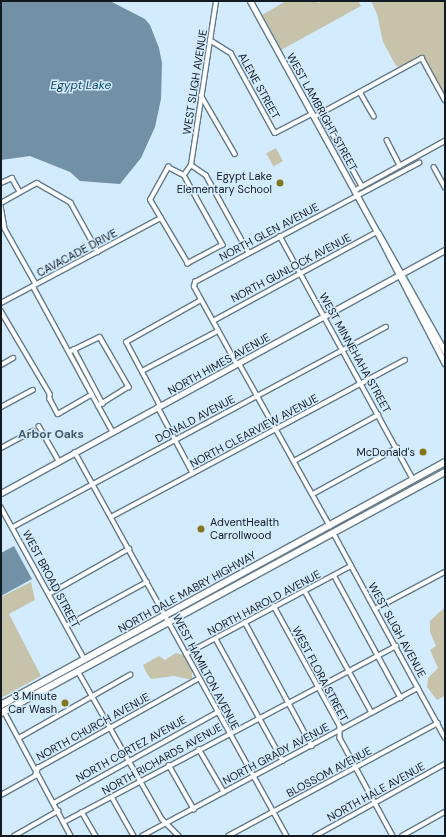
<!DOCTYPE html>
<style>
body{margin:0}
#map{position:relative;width:446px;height:837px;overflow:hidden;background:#d3ebfe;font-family:"DM Sans",sans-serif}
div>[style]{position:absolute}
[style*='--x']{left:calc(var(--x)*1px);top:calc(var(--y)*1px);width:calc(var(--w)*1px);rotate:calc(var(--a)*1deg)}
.green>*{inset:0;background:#c6c3aa;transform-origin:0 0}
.water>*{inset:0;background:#7291a7}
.roads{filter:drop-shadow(1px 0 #637a89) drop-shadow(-1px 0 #637a89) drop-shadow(0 1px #637a89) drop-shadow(0 -1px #637a89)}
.minor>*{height:3.5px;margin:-1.75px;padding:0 1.75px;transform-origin:1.75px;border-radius:1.75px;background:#fff}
.tertiary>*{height:4.5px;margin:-2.25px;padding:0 2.25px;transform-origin:2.25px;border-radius:2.25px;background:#fff}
.secondary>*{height:5px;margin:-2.5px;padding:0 2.5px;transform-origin:2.5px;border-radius:2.5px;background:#fff}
.primary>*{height:6px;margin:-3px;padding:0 3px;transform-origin:3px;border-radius:3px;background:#fff}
.dots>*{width:11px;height:11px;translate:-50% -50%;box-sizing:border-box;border:2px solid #d3ebfe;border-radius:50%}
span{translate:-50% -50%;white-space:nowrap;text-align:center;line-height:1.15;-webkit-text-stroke:3px #d3ebfe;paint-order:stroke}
.street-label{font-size:11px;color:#121a21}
.poi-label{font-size:11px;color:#121a21}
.right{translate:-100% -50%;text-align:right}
.left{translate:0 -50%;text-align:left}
.water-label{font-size:12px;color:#0d4666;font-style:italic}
.neighbourhood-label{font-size:12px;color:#455b6a;font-weight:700}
.frame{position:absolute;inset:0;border:2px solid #121a21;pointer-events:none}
</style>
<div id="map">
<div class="green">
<i style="clip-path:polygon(286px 1px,317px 1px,318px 3px,322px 1px,358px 1px,361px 6px,281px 50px,262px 15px)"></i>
<i style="clip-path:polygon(371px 1px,445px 1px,445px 95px,423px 56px,398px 67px,395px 64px,383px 42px,377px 14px)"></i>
<i style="left:276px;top:148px;width:15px;height:11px;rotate:62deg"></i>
<i style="clip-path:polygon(31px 582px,35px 600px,9px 614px,41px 676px,1px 698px,1px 597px)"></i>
<i style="clip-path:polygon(445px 607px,445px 696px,437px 700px,427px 687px,428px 678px,438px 668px,430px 650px,436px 646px,430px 632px,430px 621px)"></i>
<i style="clip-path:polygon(176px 653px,184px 655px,192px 671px,192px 680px,174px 676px,151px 679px,147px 674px,143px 665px,159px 656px,165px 660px)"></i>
</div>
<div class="water">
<i style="clip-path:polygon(1px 1px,110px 1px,145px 19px,150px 25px,159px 48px,162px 63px,161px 99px,155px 127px,141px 158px,120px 184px,80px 181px,70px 172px,30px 156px,1px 160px)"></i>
<i style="clip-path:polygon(14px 546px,32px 579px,1px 596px,1px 553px)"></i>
</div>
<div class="roads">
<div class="minor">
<i style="--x:210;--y:40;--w:25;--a:32"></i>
<i style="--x:231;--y:53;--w:91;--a:61.2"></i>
<i style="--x:275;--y:133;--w:42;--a:-27.2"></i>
<i style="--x:360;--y:92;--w:28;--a:60"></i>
<i style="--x:201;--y:95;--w:68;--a:60"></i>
<i style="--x:321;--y:113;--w:84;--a:60.7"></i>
<i style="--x:314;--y:117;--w:123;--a:-28.6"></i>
<i style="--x:422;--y:58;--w:48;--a:61.3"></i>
<i style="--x:387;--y:140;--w:29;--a:63"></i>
<i style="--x:191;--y:165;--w:18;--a:34"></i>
<i style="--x:206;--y:175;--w:89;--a:61.1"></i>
<i style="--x:168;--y:167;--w:18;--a:27"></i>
<i style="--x:184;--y:175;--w:80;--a:60.9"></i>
<i style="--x:223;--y:245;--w:40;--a:152"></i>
<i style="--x:188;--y:264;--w:74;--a:-120.7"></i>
<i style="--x:150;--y:200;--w:38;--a:-61"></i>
<i style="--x:434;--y:167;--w:23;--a:61"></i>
<i style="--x:184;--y:175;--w:12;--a:-55"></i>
<i style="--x:191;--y:165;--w:166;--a:-81.3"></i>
<i style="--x:1;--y:183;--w:12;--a:-24"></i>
<i style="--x:12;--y:178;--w:16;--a:60"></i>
<i style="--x:354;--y:191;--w:104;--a:-28.8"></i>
<i style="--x:1;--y:203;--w:41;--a:-29.1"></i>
<i style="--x:37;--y:183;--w:39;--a:30"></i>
<i style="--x:71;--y:203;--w:56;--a:61.1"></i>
<i style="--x:1;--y:206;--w:23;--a:80"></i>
<i style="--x:5;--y:229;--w:63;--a:60.6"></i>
<i style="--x:280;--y:236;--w:277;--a:61.3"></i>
<i style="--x:33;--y:286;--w:123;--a:61.4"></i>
<i style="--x:1;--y:303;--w:181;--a:-28"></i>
<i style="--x:1;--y:311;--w:96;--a:59.4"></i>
<i style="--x:50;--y:394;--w:5;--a:90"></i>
<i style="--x:50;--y:399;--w:17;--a:62"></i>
<i style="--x:58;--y:414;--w:39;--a:-30"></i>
<i style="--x:92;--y:394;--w:43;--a:61.1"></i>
<i style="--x:213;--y:321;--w:187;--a:-28.5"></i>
<i style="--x:74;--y:349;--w:62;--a:62.2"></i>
<i style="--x:69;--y:352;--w:34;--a:-26"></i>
<i style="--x:100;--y:337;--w:58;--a:59.9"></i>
<i style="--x:129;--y:387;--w:36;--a:148"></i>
<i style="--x:239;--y:363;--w:187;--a:60.8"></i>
<i style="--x:1;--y:365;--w:14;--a:-30"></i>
<i style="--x:237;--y:365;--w:89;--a:-118.9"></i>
<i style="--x:194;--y:287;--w:5;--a:-79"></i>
<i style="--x:195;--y:282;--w:254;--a:-28"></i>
<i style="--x:142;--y:371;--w:86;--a:-27.8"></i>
<i style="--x:160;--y:406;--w:72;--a:-118"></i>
<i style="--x:126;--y:342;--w:86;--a:-29.2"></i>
<i style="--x:1;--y:407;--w:36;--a:-28"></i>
<i style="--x:158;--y:407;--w:75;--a:62.1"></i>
<i style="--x:39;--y:426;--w:40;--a:60.3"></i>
<i style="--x:1;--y:448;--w:36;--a:-28"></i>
<i style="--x:75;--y:452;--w:439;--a:61.1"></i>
<i style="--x:294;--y:461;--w:96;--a:-28.7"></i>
<i style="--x:313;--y:494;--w:96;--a:-28.7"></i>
<i style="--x:1;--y:507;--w:175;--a:61.2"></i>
<i style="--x:111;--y:517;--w:333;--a:-28.1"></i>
<i style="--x:13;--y:527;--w:423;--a:-28.2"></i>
<i style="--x:333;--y:532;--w:234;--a:61.4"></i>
<i style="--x:334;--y:575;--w:140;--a:61.4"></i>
<i style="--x:305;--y:591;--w:139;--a:61.2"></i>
<i style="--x:49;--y:594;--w:92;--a:-29.4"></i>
<i style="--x:274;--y:606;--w:137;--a:61.2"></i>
<i style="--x:340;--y:726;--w:12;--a:90"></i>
<i style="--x:340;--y:738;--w:111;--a:61.6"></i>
<i style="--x:375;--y:609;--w:79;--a:-27.9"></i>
<i style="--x:245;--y:622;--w:141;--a:61.6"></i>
<i style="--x:66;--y:626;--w:92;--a:-28.5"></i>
<i style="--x:216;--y:639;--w:139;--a:61.2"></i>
<i style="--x:186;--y:654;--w:187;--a:-28.1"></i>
<i style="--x:78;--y:671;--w:170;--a:60.4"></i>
<i style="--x:162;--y:819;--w:24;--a:45"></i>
<i style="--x:4;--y:711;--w:142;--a:61.8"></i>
<i style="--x:19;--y:738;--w:128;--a:-29.6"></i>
<i style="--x:199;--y:749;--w:50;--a:59.8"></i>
<i style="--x:169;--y:765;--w:51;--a:60.4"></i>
<i style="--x:1;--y:795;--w:39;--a:-29"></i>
<i style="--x:35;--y:776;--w:9;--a:-69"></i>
<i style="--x:38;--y:768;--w:183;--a:-29.1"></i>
<i style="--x:112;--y:797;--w:45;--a:60.6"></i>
<i style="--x:54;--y:803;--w:188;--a:-29"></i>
<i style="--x:82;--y:812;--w:28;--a:60"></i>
<i style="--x:64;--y:822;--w:376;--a:-27.9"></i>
<i style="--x:14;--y:836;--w:51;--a:-29.6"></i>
<i style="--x:142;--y:836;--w:313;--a:-28.2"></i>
<i style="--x:228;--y:836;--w:238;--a:-28.3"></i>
<i style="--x:315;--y:836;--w:149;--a:-29"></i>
<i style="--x:402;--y:836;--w:49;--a:-29.2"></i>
</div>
<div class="tertiary">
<i style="--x:1;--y:493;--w:506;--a:-28.69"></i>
</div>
<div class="secondary">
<i style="--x:250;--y:1;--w:264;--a:61.2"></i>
<i style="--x:377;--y:232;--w:148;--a:62.7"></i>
<i style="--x:378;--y:233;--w:137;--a:60.6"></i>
</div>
<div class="primary">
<i style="--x:1;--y:705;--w:506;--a:-28.69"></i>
<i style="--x:1;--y:713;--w:505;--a:-28.49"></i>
</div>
</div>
<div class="dots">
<i style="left:280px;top:183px;background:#83771c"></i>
<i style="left:423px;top:452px;background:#83771c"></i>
<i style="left:201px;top:529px;background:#83771c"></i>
<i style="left:65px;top:703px;background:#83771c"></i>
</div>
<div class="street-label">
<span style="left:195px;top:82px;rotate:-81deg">WEST SLIGH AVENUE</span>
<span style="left:259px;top:86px;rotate:61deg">ALENE STREET</span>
<span style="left:322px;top:112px;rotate:61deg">WEST LAMBRIGHT STREET</span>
<span style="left:269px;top:232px;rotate:-28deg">NORTH GLEN AVENUE</span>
<span style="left:77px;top:253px;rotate:-28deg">CAVACADE DRIVE</span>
<span style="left:291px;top:268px;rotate:-28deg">NORTH GUNLOCK AVENUE</span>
<span style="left:355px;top:353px;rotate:61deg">WEST MINNEHAHA STREET</span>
<span style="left:219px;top:364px;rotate:-29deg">NORTH HIMES AVENUE</span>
<span style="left:195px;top:419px;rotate:-28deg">DONALD AVENUE</span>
<span style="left:254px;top:431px;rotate:-28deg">NORTH CLEARVIEW AVENUE</span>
<span style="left:51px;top:579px;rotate:62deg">WEST BROAD STREET</span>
<span style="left:187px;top:592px;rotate:-29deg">NORTH DALE MABRY HIGHWAY</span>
<span style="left:264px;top:603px;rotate:-28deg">NORTH HAROLD AVENUE</span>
<span style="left:397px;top:630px;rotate:61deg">WEST SLIGH AVENUE</span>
<span style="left:206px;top:672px;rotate:62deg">WEST HAMILTON AVENUE</span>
<span style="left:320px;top:674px;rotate:62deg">WEST FLORA STREET</span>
<span style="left:93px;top:727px;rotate:-29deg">NORTH CHURCH AVENUE</span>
<span style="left:131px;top:749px;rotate:-29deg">NORTH CORTEZ AVENUE</span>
<span style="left:276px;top:754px;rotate:-28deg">NORTH GRADY AVENUE</span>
<span style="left:162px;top:759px;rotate:-29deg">NORTH RICHARDS AVENUE</span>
<span style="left:329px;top:772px;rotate:-28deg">BLOSSOM AVENUE</span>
<span style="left:376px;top:792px;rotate:-29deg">NORTH HALE AVENUE</span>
</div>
<div class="poi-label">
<span class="right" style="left:272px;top:183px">Egypt Lake<br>Elementary School</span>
<span class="right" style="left:415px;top:452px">McDonald's</span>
<span class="left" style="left:210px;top:529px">AdventHealth<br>Carrollwood</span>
<span class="right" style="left:57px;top:703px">3 Minute<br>Car Wash</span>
</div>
<div class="water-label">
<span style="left:81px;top:86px">Egypt Lake</span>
</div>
<div class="neighbourhood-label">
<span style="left:51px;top:435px">Arbor Oaks</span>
</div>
<div class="frame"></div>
</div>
